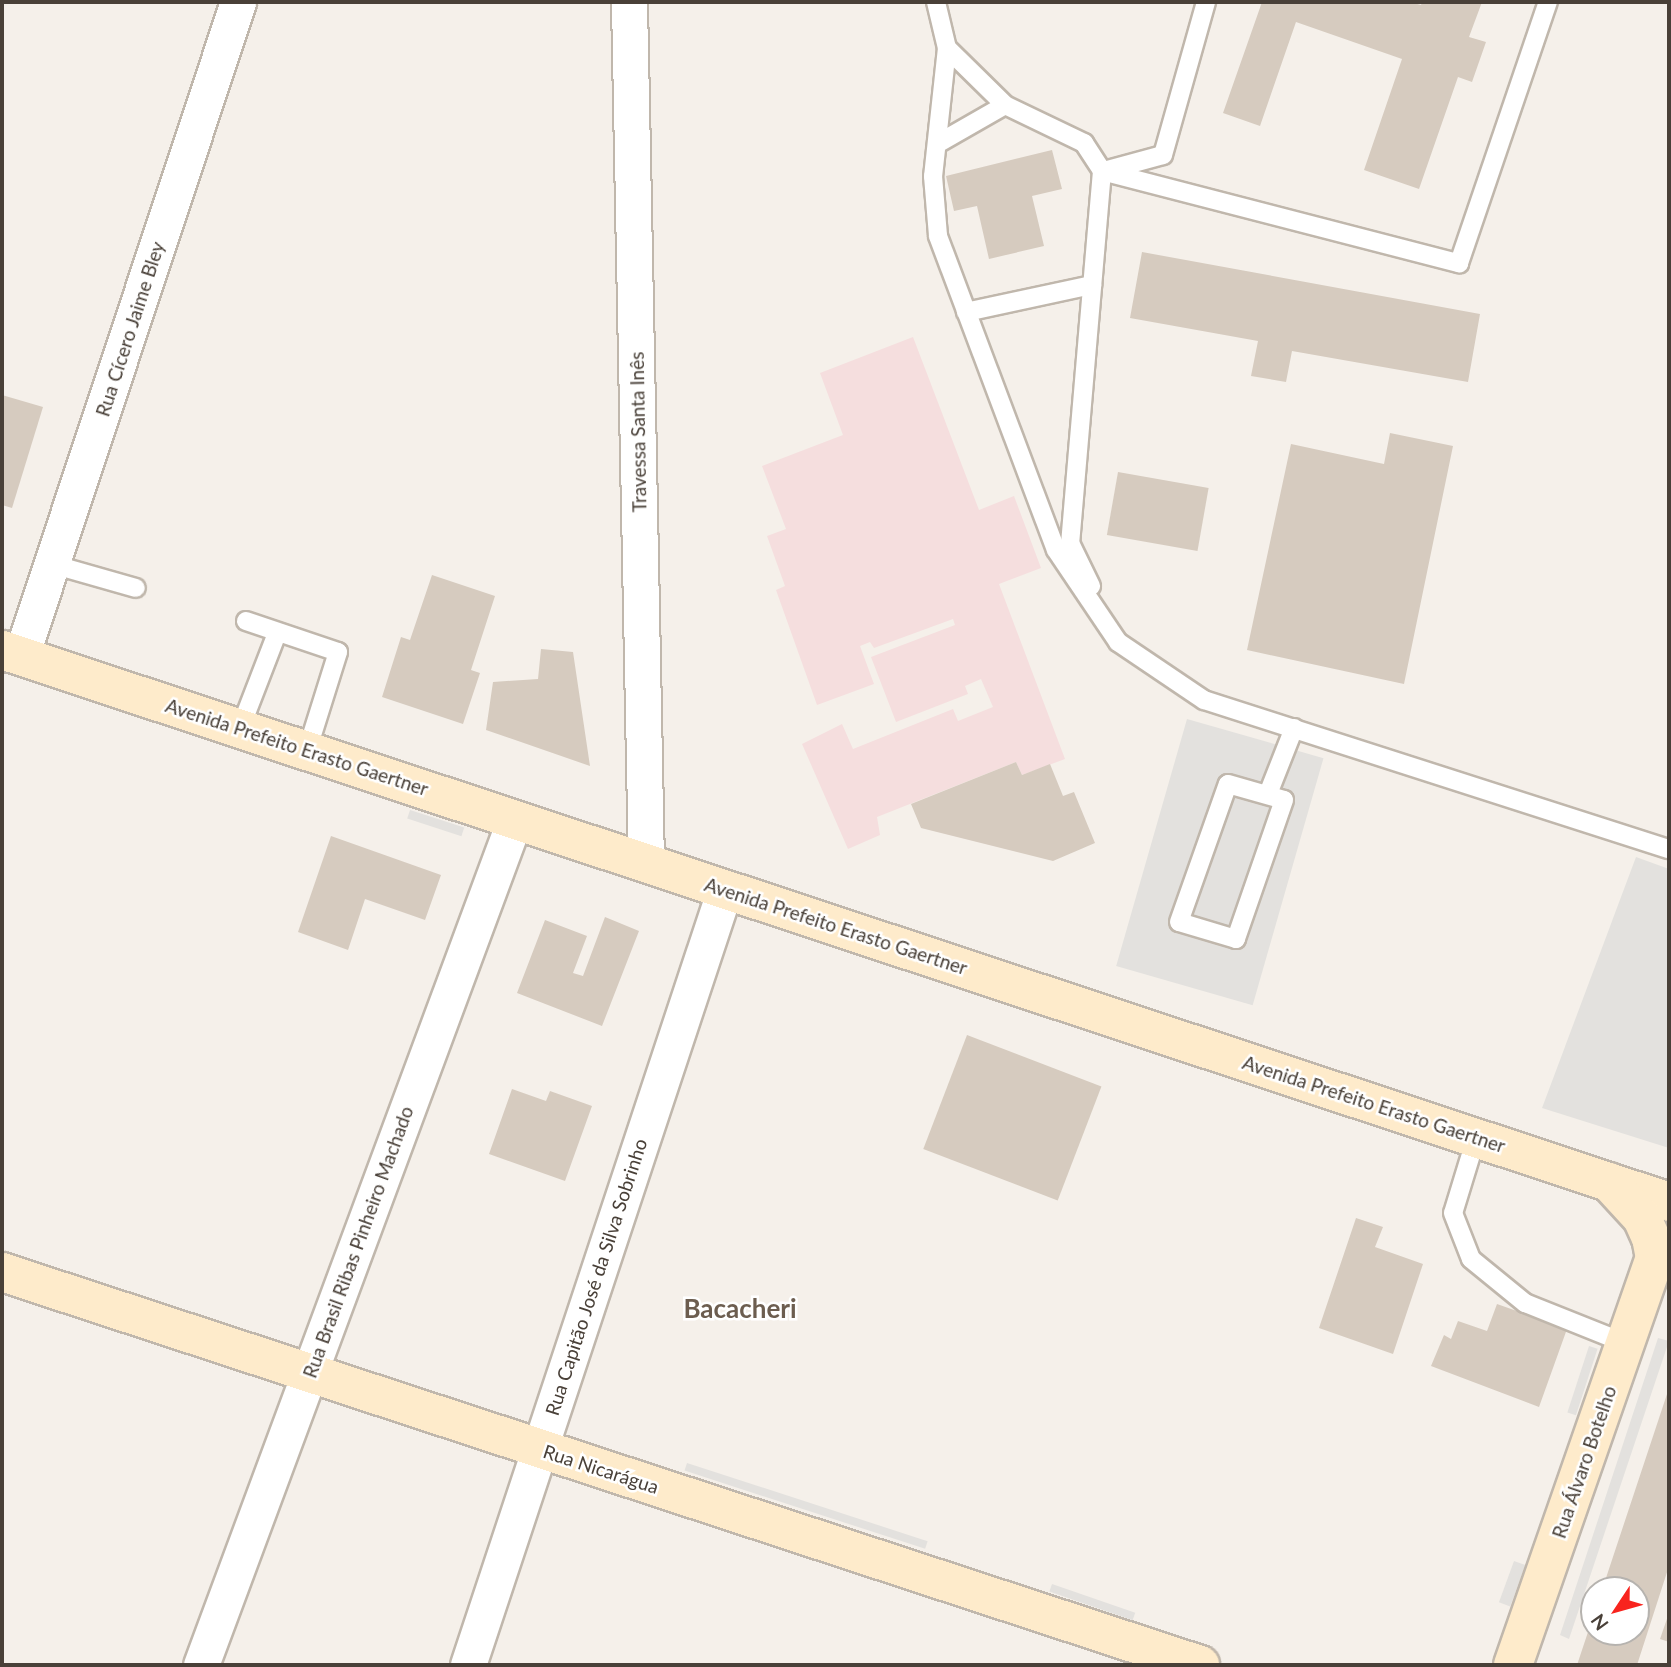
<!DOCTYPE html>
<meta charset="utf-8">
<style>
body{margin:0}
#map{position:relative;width:1671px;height:1667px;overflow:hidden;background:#f5f0ea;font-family:Lato,sans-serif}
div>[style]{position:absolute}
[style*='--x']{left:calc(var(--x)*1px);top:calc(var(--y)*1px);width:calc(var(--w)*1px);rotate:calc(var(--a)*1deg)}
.medical>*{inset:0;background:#f5dede}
.parking>*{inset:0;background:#e3e1de;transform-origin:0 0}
.building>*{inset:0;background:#d6cbbf;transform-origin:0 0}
.roads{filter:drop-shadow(2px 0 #c0b7ac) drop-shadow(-2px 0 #c0b7ac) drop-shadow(0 2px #c0b7ac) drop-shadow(0 -2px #c0b7ac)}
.service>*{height:18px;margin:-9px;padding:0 9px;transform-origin:9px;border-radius:9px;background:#fff}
.minor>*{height:35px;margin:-17.5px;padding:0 17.5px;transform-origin:17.5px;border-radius:17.5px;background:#fff}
.secondary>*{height:38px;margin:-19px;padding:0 19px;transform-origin:19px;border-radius:19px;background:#feebcb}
span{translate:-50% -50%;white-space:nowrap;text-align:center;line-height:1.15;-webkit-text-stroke:5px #fff;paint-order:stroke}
.street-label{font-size:19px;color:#494038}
.district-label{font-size:26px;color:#6c5d4f;font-weight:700}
.frame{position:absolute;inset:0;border:4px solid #494038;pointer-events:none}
.north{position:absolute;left:1580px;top:1576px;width:70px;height:70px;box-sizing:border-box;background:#fff;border:2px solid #b6b3af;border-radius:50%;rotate:234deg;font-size:19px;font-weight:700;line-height:28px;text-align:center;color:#494038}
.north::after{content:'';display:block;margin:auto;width:24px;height:32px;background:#f8241e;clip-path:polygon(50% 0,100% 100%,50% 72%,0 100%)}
</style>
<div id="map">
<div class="medical">
<i style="clip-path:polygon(913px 337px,979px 510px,1014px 496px,1041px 568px,999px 584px,1065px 759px,1022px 775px,1016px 762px,877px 817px,880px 835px,848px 849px,802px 744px,842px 724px,853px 749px,953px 709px,958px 721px,993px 707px,981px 679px,965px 686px,968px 694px,896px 722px,871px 657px,955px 625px,953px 619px,874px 648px,870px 642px,860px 646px,874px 684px,817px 705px,776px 590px,785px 586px,767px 536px,786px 529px,762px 466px,843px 435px,820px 373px)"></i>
</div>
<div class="parking">
<i style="left:1187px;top:719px;width:142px;height:257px;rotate:16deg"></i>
<i style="left:410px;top:810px;width:57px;height:9px;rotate:18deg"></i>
<i style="clip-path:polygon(1636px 857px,1669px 869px,1669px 1148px,1542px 1108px)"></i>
<i style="clip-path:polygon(1658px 1338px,1669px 1341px,1569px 1639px,1560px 1635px)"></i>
<i style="left:1589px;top:1346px;width:9px;height:70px;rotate:18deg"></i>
<i style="left:687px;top:1463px;width:253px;height:8px;rotate:18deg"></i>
<i style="left:1514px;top:1561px;width:12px;height:44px;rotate:20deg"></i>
<i style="left:1052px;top:1584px;width:88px;height:8px;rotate:19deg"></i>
</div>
<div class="building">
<i style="clip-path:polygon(1262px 2px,1410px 2px,1421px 5px,1422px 2px,1482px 2px,1469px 37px,1486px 42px,1472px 82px,1458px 77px,1419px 189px,1364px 170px,1402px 59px,1296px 22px,1260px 126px,1223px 113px)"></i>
<i style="clip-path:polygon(1052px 150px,1062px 189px,1032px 196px,1044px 246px,989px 259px,977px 206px,954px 211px,946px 176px)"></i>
<i style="clip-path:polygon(1142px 252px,1480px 314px,1468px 382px,1292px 351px,1286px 382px,1251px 376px,1258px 341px,1130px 318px)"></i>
<i style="clip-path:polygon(2px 395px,43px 407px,12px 508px,2px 505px)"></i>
<i style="clip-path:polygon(1390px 433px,1453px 446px,1404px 684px,1247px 650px,1291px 444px,1384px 464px)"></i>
<i style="left:1118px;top:472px;width:92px;height:64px;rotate:10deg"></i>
<i style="clip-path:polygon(432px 575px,495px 596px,471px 670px,480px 673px,463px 724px,382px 697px,401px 637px,410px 640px)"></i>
<i style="clip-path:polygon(541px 649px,573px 652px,590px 766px,486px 730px,493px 682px,538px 679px)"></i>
<i style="clip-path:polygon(1016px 762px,1022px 775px,1050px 764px,1063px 796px,1074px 792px,1095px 843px,1053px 861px,921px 828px,911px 804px)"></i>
<i style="clip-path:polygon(331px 836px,441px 875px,425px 920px,365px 899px,348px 950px,298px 932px)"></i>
<i style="clip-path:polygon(605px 917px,639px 931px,602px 1026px,517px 993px,545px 920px,587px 936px,573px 973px,583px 976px)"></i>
<i style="left:967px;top:1035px;width:144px;height:122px;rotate:21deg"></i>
<i style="clip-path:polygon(512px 1089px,546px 1101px,550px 1091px,592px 1106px,565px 1181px,489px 1154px)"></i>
<i style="clip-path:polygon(1356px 1218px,1383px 1227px,1375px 1247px,1423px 1264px,1393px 1354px,1319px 1328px)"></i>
<i style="clip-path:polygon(1497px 1304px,1567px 1329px,1539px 1407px,1431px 1366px,1444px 1335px,1451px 1339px,1458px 1321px,1487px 1331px)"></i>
<i style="clip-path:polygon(1669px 1388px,1669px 1566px,1637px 1665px,1577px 1665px,1593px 1617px,1594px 1632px,1636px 1632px,1636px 1590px,1602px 1590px)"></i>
<i style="clip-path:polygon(1669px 1613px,1669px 1642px,1660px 1639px)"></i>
</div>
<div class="roads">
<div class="service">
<i style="--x:936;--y:2;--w:47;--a:76.6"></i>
<i style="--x:947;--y:48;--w:129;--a:96.2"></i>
<i style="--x:933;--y:176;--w:60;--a:85.2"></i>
<i style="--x:938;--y:236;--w:335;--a:69.4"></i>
<i style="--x:1056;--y:550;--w:111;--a:56"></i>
<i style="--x:1118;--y:642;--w:104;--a:34"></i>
<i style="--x:1204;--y:700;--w:488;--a:17.8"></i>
<i style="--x:947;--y:48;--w:81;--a:44.5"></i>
<i style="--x:1005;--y:105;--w:88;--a:25.7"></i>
<i style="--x:1084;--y:143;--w:33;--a:57"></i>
<i style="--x:1102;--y:171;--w:373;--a:94.9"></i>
<i style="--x:1070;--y:543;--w:48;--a:64"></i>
<i style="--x:937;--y:144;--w:78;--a:-29.8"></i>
<i style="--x:1102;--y:171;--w:369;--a:14.5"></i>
<i style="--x:1459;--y:263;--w:276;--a:-71.2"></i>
<i style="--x:1104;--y:171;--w:61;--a:-15.2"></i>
<i style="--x:1163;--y:155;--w:159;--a:-74.3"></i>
<i style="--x:966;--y:312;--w:129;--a:-12.1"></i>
<i style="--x:52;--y:564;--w:87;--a:15.9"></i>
<i style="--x:246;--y:621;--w:97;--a:18.6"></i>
<i style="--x:338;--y:652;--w:104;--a:107.4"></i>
<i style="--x:240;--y:729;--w:103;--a:-68.9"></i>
<i style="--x:1228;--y:784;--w:58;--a:15.9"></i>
<i style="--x:1284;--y:800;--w:147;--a:109.1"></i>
<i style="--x:1236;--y:939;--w:59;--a:-163.4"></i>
<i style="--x:1179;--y:922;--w:146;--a:-70.5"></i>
<i style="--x:1268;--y:794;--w:71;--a:-68.5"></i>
<i style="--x:1476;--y:1138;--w:78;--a:107"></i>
<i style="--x:1453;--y:1213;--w:49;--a:68.6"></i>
<i style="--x:1471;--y:1259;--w:70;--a:39.2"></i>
<i style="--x:1525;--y:1303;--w:108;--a:21.8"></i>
</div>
<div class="minor">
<i style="--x:629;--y:2;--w:861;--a:88.87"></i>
<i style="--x:21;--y:656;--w:689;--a:-71.64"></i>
<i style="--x:201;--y:1665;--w:902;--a:-69.64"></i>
<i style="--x:468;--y:1665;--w:817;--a:-71.68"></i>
</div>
<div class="secondary">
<i style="--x:2;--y:650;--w:1756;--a:18.32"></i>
<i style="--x:2;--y:1272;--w:1261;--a:18.16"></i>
<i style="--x:1513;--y:1665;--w:431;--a:-70.8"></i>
<i style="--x:1655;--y:1258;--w:20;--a:-101"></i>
<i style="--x:1651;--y:1238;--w:22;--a:-114"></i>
<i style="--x:1642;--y:1218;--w:49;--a:-132.5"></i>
</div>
</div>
<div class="street-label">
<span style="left:130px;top:329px;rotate:-72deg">Rua Cícero Jaime Bley</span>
<span style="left:638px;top:432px;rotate:-91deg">Travessa Santa Inês</span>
<span style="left:297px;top:747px;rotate:18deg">Avenida Prefeito Erasto Gaertner</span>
<span style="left:836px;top:926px;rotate:18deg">Avenida Prefeito Erasto Gaertner</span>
<span style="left:1374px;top:1104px;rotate:18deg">Avenida Prefeito Erasto Gaertner</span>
<span style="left:358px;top:1242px;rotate:-70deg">Rua Brasil Ribas Pinheiro Machado</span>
<span style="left:596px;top:1277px;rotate:-72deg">Rua Capitão José da Silva Sobrinho</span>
<span style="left:1584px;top:1462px;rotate:-71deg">Rua Álvaro Botelho</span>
<span style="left:601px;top:1469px;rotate:18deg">Rua Nicarágua</span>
</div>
<div class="district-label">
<span style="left:740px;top:1309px">Bacacheri</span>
</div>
<div class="frame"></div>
<div class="north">N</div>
</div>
